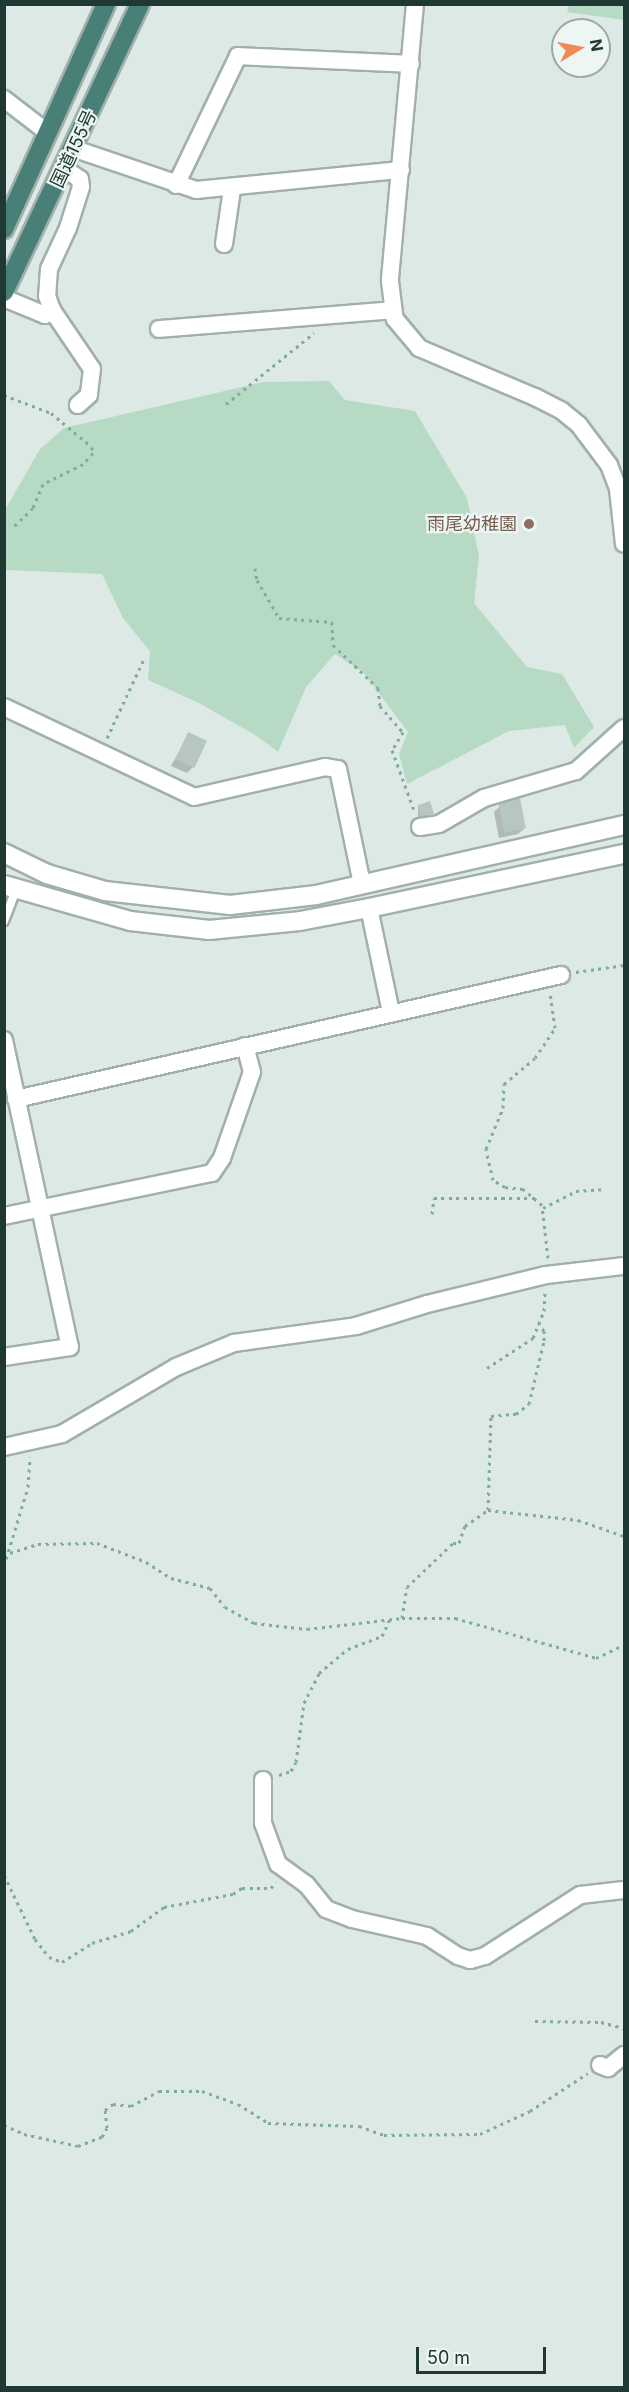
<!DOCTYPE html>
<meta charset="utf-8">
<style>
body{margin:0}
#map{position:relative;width:629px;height:2392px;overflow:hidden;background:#dde9e5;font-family:Inter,"Noto Sans JP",sans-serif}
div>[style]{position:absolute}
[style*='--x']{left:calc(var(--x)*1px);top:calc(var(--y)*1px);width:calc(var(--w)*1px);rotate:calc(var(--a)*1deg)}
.green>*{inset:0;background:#b6dac3}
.shadow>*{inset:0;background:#0003}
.building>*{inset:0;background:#b6c6c1;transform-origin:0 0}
.path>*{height:3px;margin-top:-1.5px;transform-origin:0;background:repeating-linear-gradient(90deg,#7eaca2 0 3px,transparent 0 7.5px)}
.roads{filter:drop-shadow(2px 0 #a1b0ac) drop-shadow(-2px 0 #a1b0ac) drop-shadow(0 2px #a1b0ac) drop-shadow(0 -2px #a1b0ac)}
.service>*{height:8px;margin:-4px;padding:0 4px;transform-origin:4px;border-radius:4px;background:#fff}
.minor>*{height:16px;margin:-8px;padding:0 8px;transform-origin:8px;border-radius:8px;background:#fff}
.tertiary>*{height:18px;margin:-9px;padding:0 9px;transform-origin:9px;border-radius:9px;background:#fff}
.trunk>*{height:18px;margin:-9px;padding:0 9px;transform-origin:9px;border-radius:9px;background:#488078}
.dots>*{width:16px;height:16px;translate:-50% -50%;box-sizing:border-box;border:3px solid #edf6f2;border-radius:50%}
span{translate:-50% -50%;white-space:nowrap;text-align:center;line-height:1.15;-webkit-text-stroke:4.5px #edf6f2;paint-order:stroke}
.street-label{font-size:18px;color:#203833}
.education-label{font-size:18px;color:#785e54}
.right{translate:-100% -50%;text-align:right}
.frame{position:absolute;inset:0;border:6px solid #203833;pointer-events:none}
.north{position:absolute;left:551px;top:18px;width:60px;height:60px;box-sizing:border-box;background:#edf6f2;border:2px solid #9baaa6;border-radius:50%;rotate:80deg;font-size:16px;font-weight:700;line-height:24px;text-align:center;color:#203833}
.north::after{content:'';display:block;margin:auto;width:21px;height:27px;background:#ee8a56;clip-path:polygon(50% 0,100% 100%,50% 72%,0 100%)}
.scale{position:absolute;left:416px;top:2347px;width:130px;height:27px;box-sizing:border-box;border:3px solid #203833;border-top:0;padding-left:8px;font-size:18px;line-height:21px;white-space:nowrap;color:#203833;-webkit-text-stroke:4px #edf6f2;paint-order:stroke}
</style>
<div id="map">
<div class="green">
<i style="clip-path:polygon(569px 5px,624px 5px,624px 20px,567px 12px)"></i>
<i style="clip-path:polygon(329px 381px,345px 400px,415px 411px,467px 498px,479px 556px,474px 603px,527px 667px,562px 674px,594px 727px,574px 748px,565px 725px,509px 731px,407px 784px,399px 754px,408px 732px,363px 672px,335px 654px,306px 687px,278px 752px,257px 736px,199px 703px,148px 680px,150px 651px,123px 618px,102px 574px,5px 570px,5px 510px,40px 449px,64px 428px,264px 382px)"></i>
</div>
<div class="shadow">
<i style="clip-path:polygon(189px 734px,193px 767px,187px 773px,171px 766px)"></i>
<i style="clip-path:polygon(418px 806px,432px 814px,418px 818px)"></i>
<i style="clip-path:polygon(500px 806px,525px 828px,518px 834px,499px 838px,494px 812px)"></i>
</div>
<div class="building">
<i style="left:188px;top:732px;width:21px;height:30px;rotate:25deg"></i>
<i style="left:520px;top:798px;width:31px;height:22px;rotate:79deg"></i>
<i style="clip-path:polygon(430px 801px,434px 814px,421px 816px,418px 805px)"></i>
</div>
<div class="path">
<i style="--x:4;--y:395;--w:50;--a:21"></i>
<i style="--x:51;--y:413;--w:53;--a:39.7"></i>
<i style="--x:92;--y:447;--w:6;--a:81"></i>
<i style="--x:93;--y:453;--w:15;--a:132"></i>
<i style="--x:83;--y:464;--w:45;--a:153.4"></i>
<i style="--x:43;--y:484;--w:26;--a:113"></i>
<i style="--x:33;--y:508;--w:28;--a:136"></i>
<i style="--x:226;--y:404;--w:113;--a:-38.9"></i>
<i style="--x:255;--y:568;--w:12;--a:81"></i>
<i style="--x:257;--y:580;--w:44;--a:59.9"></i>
<i style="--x:279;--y:618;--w:53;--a:4.3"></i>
<i style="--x:332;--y:622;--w:23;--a:88"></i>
<i style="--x:333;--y:645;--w:62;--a:43.7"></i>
<i style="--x:378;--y:688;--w:18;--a:84"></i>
<i style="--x:380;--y:706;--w:35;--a:49"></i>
<i style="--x:403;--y:732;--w:21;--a:121"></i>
<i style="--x:392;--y:750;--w:67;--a:69.9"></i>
<i style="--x:107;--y:738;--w:87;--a:-64.9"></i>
<i style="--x:576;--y:972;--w:49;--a:-8.3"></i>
<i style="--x:543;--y:1208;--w:37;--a:-27"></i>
<i style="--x:576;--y:1191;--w:26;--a:-4"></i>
<i style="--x:432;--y:1214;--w:16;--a:-83"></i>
<i style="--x:434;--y:1198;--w:102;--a:0"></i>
<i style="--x:548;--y:1258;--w:53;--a:-96.5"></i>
<i style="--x:542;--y:1205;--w:25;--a:-140"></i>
<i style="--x:523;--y:1189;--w:18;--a:-174"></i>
<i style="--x:505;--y:1187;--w:14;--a:-150"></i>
<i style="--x:493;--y:1180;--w:32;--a:-103"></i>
<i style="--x:486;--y:1149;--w:44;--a:-67.5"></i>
<i style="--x:503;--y:1108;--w:24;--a:-88"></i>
<i style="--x:504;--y:1084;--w:40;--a:-40"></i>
<i style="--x:535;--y:1058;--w:36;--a:-56"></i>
<i style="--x:555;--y:1028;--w:34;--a:-98"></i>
<i style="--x:487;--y:1368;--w:55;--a:-33.1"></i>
<i style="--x:533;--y:1338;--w:29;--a:-68"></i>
<i style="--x:544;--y:1311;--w:20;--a:-87"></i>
<i style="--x:488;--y:1510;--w:91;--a:6.3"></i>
<i style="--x:578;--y:1520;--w:49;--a:19.2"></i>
<i style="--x:10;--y:1553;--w:29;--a:-18"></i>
<i style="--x:38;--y:1544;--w:59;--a:-1"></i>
<i style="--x:97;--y:1543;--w:53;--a:21.2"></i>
<i style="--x:146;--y:1562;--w:30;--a:33"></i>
<i style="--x:171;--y:1578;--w:40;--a:14.4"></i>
<i style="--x:210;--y:1588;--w:24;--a:52"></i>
<i style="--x:225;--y:1607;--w:33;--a:29"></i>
<i style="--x:254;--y:1623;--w:53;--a:6.5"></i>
<i style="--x:307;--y:1629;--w:96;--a:-6.6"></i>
<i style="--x:402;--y:1618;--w:53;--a:0"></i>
<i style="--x:455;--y:1618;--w:147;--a:15.8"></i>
<i style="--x:596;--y:1658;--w:31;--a:-25"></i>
<i style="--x:4;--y:1566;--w:83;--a:-73.1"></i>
<i style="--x:28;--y:1487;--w:30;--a:-86"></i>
<i style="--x:402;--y:1618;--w:31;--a:-81"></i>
<i style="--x:407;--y:1587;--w:64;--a:-43.7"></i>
<i style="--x:453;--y:1543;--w:6;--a:0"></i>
<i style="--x:459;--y:1543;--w:18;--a:-71"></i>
<i style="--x:465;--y:1526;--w:28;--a:-35"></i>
<i style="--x:488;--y:1510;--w:94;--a:-88.2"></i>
<i style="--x:491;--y:1416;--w:25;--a:-5"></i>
<i style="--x:516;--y:1414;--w:16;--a:-38"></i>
<i style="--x:529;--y:1404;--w:65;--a:-76.6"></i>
<i style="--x:544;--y:1341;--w:10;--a:-90"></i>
<i style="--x:544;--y:1331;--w:9;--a:-126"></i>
<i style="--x:279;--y:1775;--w:13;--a:-18"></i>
<i style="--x:291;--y:1771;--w:10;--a:-61"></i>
<i style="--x:296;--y:1762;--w:60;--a:-82.3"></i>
<i style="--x:304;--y:1703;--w:34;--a:-63"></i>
<i style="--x:319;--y:1673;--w:38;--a:-40"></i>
<i style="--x:348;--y:1649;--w:36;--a:-21"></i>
<i style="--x:382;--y:1636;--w:19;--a:-65"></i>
<i style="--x:4;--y:1875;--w:71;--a:64.2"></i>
<i style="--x:35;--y:1939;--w:23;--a:52"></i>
<i style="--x:49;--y:1957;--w:14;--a:21"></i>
<i style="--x:62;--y:1962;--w:36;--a:-32"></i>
<i style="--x:92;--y:1943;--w:41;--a:-17.1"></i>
<i style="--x:131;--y:1931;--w:41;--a:-36"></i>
<i style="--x:164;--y:1907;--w:70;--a:-10.7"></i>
<i style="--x:233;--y:1894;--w:11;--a:-34"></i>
<i style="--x:242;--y:1888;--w:29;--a:0"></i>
<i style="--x:271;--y:1888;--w:8;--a:-50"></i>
<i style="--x:535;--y:2021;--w:66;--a:0.9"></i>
<i style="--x:601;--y:2022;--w:24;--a:15"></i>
<i style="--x:4;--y:2125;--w:22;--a:24"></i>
<i style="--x:24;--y:2134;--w:55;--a:12.5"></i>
<i style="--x:78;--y:2146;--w:26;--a:-21"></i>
<i style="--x:102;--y:2137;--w:10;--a:-61"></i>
<i style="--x:107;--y:2128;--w:18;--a:-96"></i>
<i style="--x:105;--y:2110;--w:10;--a:-37"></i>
<i style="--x:113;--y:2104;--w:18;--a:6"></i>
<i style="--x:131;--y:2106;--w:32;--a:-28"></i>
<i style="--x:159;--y:2091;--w:43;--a:0"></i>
<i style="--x:202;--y:2091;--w:38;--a:20"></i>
<i style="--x:238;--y:2104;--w:36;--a:32"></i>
<i style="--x:268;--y:2123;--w:91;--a:1.9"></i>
<i style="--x:359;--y:2126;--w:27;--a:20"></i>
<i style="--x:384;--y:2135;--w:96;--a:-0.6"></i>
<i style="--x:480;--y:2134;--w:55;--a:-24.7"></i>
<i style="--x:530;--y:2111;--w:69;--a:-33.2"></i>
</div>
<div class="roads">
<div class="service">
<i style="--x:4;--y:921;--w:33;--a:-69"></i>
</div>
<div class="minor">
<i style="--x:415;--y:4;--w:278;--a:95.2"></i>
<i style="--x:390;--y:281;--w:38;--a:83"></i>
<i style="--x:395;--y:319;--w:38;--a:50"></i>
<i style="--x:419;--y:348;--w:126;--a:22.9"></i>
<i style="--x:535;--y:397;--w:30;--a:27"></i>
<i style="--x:562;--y:411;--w:22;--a:39"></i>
<i style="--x:579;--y:425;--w:50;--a:53.1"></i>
<i style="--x:609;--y:465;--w:26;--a:69"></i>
<i style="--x:618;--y:489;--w:55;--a:83.8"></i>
<i style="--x:4;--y:99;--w:54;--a:37.5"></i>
<i style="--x:75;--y:149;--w:128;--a:18.7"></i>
<i style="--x:196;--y:190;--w:206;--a:-5.6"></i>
<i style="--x:65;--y:169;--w:18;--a:34"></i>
<i style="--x:80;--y:179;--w:8;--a:83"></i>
<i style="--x:81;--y:187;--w:43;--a:107.6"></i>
<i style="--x:68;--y:228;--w:45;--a:114.9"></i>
<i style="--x:49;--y:269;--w:27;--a:94"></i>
<i style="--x:47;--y:296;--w:15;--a:70"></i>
<i style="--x:52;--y:310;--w:71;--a:55.9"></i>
<i style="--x:92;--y:369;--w:26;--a:97"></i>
<i style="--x:89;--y:395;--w:15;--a:138"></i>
<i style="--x:176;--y:185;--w:143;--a:-64.3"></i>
<i style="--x:238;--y:56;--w:173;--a:2.6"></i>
<i style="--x:224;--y:244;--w:56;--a:-81.7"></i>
<i style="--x:4;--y:298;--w:44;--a:22.5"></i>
<i style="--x:45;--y:315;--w:9;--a:-36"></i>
<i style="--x:159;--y:329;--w:235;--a:-4.6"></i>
<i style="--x:4;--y:707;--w:210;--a:25.3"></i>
<i style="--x:194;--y:797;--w:134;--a:-12.9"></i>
<i style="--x:325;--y:767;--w:13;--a:9"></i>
<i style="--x:338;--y:769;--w:117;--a:78.2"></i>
<i style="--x:420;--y:827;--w:19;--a:-9"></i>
<i style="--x:439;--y:824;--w:52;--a:-30"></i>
<i style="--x:484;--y:798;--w:96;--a:-16.4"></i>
<i style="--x:576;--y:771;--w:64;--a:-41.9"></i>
<i style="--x:369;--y:908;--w:106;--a:78.1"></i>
<i style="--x:4;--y:1040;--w:314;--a:77.9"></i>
<i style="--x:70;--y:1347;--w:67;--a:171.4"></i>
<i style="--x:16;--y:1099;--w:559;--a:-12.82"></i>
<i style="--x:4;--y:1216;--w:212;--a:-11.7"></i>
<i style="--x:212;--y:1173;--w:18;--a:-56"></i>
<i style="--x:222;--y:1158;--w:91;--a:-70.8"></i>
<i style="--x:252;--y:1072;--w:27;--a:-105"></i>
<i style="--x:4;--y:1447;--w:59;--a:-12.6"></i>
<i style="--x:62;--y:1434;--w:132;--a:-30.4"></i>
<i style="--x:176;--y:1367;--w:63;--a:-22.5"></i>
<i style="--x:234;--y:1343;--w:123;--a:-7.9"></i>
<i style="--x:356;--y:1326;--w:74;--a:-17.2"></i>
<i style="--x:427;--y:1304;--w:122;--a:-13.7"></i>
<i style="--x:546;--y:1275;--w:79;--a:-6.6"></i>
<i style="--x:263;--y:1780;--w:43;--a:90"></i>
<i style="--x:263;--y:1823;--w:44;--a:69.9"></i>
<i style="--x:278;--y:1864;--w:34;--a:36"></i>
<i style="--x:306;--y:1884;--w:32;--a:51"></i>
<i style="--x:326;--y:1909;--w:28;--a:21"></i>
<i style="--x:352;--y:1919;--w:77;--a:12.8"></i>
<i style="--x:427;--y:1936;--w:37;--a:33"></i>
<i style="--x:458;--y:1956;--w:13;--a:18"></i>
<i style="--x:470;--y:1960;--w:16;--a:-15"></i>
<i style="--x:485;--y:1956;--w:113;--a:-32.7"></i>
<i style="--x:580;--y:1895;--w:44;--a:-6.5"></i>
<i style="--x:600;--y:2065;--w:9;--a:21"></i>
<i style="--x:608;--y:2068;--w:21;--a:-39"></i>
</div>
<div class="tertiary">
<i style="--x:4;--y:853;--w:48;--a:26"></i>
<i style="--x:47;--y:874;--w:60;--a:16.3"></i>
<i style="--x:105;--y:891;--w:126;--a:6.4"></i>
<i style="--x:230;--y:905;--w:87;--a:-6.6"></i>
<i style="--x:316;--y:895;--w:316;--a:-12.8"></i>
<i style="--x:4;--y:885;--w:131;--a:15.9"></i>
<i style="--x:130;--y:921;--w:80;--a:6.5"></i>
<i style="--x:209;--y:930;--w:91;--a:-5.6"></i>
<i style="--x:300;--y:921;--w:70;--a:-10.7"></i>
<i style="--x:369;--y:908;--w:261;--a:-12"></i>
</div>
<div class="trunk">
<i style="--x:4;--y:229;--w:247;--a:-65.6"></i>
<i style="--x:4;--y:292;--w:318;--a:-64.7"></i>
</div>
</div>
<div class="dots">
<i style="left:529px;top:524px;background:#8d6e63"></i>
</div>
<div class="street-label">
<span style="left:74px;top:149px;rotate:-65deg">国道155号</span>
</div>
<div class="education-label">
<span class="right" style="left:517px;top:524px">雨尾幼稚園</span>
</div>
<div class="frame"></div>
<div class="north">N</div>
<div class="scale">50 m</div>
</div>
